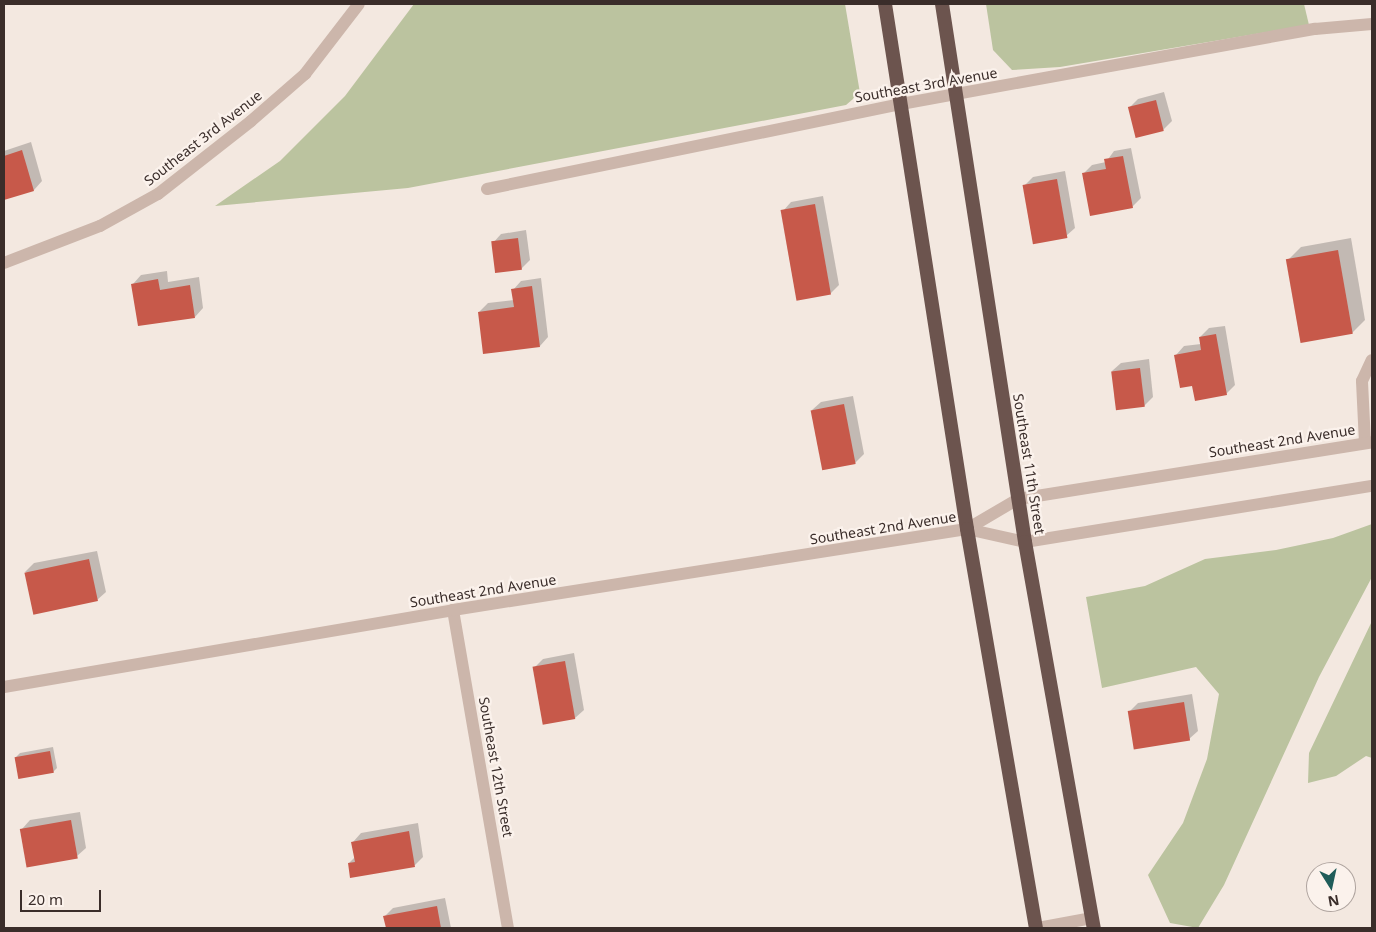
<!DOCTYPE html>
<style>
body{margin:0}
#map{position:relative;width:1376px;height:932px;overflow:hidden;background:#f3e8e0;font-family:"Noto Sans",sans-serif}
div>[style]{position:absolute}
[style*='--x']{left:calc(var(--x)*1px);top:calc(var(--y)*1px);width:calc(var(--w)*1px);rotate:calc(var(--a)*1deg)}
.green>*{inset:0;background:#bbc39f}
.shadow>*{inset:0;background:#0003}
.building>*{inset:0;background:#c7594a;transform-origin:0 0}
.service>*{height:12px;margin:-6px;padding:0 6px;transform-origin:6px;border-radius:6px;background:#ccb6ab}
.minor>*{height:12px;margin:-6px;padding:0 6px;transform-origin:6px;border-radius:6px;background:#ccb6ab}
.tertiary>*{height:12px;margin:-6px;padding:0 6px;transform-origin:6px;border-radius:6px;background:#ccb6ab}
.trunk>*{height:14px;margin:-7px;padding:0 7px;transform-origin:7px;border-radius:7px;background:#6c544e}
span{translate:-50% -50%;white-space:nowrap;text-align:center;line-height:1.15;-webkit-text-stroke:4.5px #fbf2ec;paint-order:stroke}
.street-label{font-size:14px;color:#3a2d2a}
.frame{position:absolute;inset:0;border:5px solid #3a2d2a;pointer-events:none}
.north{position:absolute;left:1306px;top:862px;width:50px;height:50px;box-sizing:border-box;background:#fbf2ec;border:1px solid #aea39e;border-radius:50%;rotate:170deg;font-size:14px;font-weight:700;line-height:20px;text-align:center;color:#3a2d2a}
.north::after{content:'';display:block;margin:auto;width:18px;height:22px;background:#1f5c59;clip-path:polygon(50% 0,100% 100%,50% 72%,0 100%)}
.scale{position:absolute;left:20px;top:890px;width:81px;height:22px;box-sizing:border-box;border:2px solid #3a2d2a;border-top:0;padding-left:6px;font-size:15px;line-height:18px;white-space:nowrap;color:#3a2d2a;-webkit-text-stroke:4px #fbf2ec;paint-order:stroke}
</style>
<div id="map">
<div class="green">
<i style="clip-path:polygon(414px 4px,845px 4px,860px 93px,846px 105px,408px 188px,215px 206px,280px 161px,345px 96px)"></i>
<i style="clip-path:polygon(986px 4px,1304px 4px,1309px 25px,1060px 67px,1012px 70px,993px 50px)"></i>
<i style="clip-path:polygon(1372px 524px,1372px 577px,1319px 677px,1224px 885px,1198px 928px,1170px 923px,1148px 875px,1183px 823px,1207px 759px,1219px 694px,1196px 667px,1102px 688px,1086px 597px,1145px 586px,1205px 559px,1276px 550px,1333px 538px)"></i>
<i style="clip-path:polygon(1372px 621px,1372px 758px,1366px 756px,1336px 776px,1308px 783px,1309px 753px)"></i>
</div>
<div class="shadow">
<i style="clip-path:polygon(1164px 92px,1172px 121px,1163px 130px,1129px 108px,1138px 99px)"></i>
<i style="clip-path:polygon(31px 142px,42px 181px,34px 190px,4px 199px,4px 151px)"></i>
<i style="clip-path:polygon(1131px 148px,1141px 198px,1132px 207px,1083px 174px,1092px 165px,1106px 162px,1114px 151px)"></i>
<i style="clip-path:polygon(1065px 171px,1075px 228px,1066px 236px,1024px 186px,1033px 177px)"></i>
<i style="clip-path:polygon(823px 196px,839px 285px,830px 294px,783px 211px,791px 202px)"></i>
<i style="clip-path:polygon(526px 230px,530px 260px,521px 269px,493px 243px,501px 234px)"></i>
<i style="clip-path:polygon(1351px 238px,1365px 320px,1352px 333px,1288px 260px,1301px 247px)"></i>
<i style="clip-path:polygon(167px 271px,168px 282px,199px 277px,203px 308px,195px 317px,133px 284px,141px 275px)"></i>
<i style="clip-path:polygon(541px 278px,548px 337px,540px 346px,479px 312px,488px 303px,514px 300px,513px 290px,521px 281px)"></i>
<i style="clip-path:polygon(1225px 326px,1235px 385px,1226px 394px,1193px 385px,1176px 355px,1184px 346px,1201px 344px,1200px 337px,1209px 328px)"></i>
<i style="clip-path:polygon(1149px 359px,1153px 397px,1144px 406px,1112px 371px,1121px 363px)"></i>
<i style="clip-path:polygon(853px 396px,864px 454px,855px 463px,812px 410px,821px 402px)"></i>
<i style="clip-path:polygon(97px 551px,106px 592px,97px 600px,25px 572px,34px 563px)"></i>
<i style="clip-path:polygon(574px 653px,584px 710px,575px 718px,534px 668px,543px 659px)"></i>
<i style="clip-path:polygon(1192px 694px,1198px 731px,1189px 739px,1130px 711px,1138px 703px)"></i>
<i style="clip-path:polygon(53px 747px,57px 768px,53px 772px,16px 757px,20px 753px)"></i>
<i style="clip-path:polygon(80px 812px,86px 848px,77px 856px,22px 829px,30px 820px)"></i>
<i style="clip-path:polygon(418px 823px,423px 857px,415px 865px,349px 863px,355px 857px,353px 842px,361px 833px)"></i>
<i style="clip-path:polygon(445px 898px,451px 928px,387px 928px,385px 916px,393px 908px)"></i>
</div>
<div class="building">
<i style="left:1156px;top:100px;width:32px;height:29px;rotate:76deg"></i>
<i style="clip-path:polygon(22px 150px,34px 191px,4px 200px,4px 156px)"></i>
<i style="clip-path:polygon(1123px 156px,1133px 208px,1090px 216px,1082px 173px,1106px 169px,1104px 159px)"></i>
<i style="left:1057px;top:179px;width:60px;height:35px;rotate:80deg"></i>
<i style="left:815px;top:204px;width:92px;height:35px;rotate:80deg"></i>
<i style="left:518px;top:238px;width:32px;height:27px;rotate:83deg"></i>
<i style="left:1338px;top:250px;width:85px;height:53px;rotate:80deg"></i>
<i style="clip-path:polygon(158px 279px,160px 290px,190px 285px,195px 318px,138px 326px,131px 284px)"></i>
<i style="clip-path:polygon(532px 286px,540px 347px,483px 354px,478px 312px,514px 307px,511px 289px)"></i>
<i style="clip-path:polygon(1216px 334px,1227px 395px,1195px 401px,1192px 386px,1180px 388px,1174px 355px,1201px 350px,1199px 337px)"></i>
<i style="left:1140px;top:368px;width:39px;height:29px;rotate:83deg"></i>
<i style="left:844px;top:404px;width:61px;height:34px;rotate:79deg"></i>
<i style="left:89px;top:559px;width:43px;height:66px;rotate:78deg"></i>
<i style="left:565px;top:661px;width:59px;height:33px;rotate:80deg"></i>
<i style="left:1184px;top:702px;width:39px;height:57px;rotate:81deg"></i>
<i style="left:50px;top:751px;width:22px;height:36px;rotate:80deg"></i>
<i style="left:71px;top:820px;width:39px;height:52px;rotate:80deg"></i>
<i style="clip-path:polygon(409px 831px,415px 867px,350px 878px,348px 863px,355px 862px,351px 842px)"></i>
<i style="clip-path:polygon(437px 906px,441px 928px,386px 928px,383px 916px)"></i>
</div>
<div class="service">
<i style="--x:1365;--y:443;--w:62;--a:-92.8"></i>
<i style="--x:1362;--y:381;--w:23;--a:-65"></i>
</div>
<div class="minor">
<i style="--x:487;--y:189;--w:423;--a:-11.6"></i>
<i style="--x:901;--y:104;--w:421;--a:-10.3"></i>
<i style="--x:1315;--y:29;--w:57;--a:-5"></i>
<i style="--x:453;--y:610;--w:323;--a:80.2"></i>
<i style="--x:4;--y:687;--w:456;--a:-9.7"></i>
<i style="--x:453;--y:610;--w:520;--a:-8.96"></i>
<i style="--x:1038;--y:928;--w:55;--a:-10.5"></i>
</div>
<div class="tertiary">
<i style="--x:4;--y:263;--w:103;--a:-21.1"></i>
<i style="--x:100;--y:226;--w:66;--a:-28.9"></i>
<i style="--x:158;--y:194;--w:118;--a:-38.1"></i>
<i style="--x:251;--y:121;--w:72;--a:-41"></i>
<i style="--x:305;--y:74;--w:88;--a:-52.4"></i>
<i style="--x:967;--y:529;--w:59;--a:-30.5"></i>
<i style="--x:1018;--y:499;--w:359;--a:-9.1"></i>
<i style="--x:967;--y:529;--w:59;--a:12.6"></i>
<i style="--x:1025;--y:542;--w:351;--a:-9.2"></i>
</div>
<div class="trunk">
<i style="--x:885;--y:4;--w:531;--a:81.12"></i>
<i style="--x:967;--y:529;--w:405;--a:80.2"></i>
<i style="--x:942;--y:4;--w:544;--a:81.23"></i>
<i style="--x:1025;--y:542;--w:392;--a:79.9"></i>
</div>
<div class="street-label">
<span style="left:926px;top:85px;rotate:-10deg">Southeast 3rd Avenue</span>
<span style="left:203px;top:138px;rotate:-38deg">Southeast 3rd Avenue</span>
<span style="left:1282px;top:441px;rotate:-9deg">Southeast 2nd Avenue</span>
<span style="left:1029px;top:464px;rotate:81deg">Southeast 11th Street</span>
<span style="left:883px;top:528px;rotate:-9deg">Southeast 2nd Avenue</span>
<span style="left:483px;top:591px;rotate:-9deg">Southeast 2nd Avenue</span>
<span style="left:496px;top:767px;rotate:80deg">Southeast 12th Street</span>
</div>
<div class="frame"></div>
<div class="north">N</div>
<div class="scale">20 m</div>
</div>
